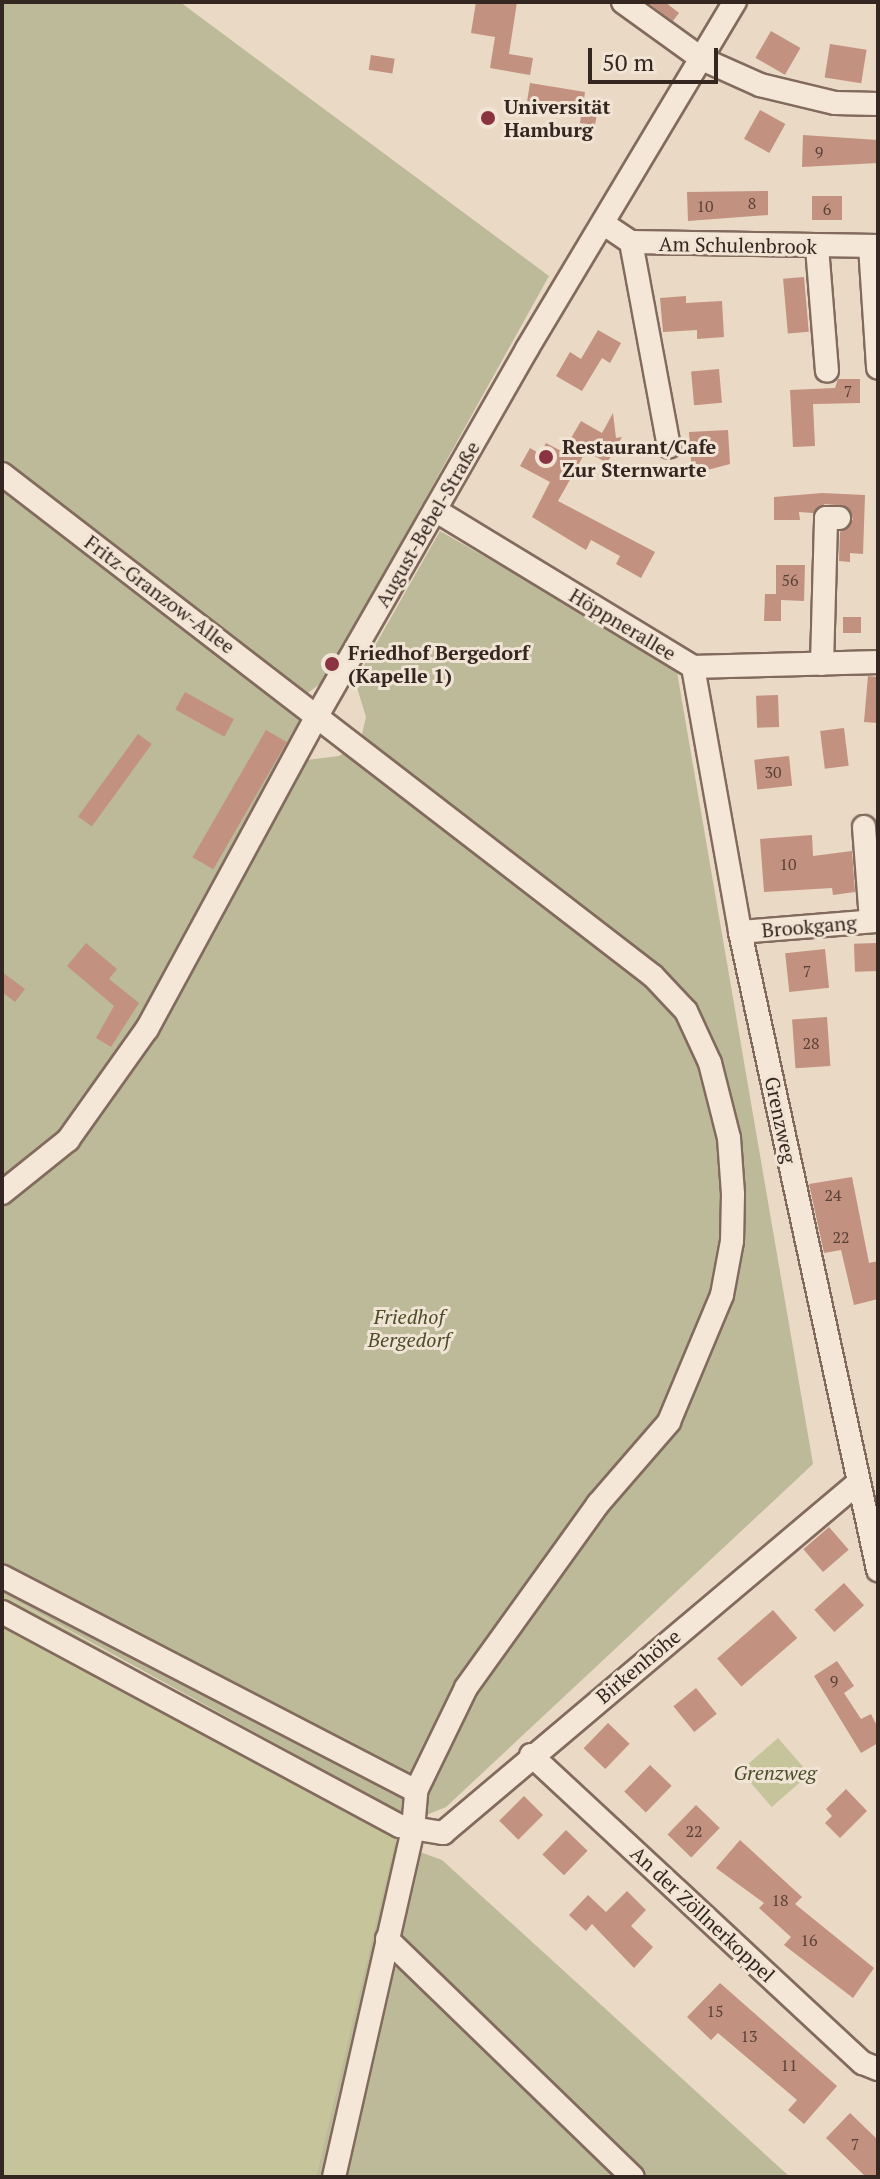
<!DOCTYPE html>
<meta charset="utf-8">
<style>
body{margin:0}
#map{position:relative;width:880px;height:2179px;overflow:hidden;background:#e9d9c5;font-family:"PT Serif",serif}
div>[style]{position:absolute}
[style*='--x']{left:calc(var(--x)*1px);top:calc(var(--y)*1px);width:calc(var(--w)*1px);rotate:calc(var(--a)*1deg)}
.green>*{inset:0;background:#c6c49b;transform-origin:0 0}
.cemetery>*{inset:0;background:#bcba99}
.building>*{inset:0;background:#c3917f;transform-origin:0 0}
.roads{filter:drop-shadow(2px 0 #826b5d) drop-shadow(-2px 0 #826b5d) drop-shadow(0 2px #826b5d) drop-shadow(0 -2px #826b5d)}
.minor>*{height:22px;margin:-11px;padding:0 11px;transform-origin:11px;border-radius:11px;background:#f5e7d8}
.dots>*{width:22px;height:22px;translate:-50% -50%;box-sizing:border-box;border:4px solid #f1e4d4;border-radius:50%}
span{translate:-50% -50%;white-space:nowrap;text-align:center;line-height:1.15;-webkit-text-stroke:6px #f1e4d4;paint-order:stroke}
.number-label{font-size:16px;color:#584138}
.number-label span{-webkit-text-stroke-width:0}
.poi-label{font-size:20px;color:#342620;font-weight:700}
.left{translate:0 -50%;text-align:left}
.street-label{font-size:20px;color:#342620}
.park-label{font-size:20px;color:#4b4e28;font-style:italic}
.frame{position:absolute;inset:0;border:4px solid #342620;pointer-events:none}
.scale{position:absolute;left:588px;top:48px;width:130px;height:36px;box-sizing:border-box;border:4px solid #342620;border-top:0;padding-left:10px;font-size:24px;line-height:28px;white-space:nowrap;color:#342620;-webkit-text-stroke:6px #f1e4d4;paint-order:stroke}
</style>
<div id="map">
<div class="green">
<i style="clip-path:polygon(2px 1593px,402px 1818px,316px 2177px,2px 2177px)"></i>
<i style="left:778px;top:1738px;width:48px;height:50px;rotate:49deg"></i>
</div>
<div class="cemetery">
<i style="clip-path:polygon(2px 2px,180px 2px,549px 276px,324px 681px,298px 700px,300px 731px,139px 1024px,60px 1133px,2px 1181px)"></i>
<i style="clip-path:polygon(440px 531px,676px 666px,813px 1464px,446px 1807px,414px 1820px,2px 1593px,2px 1205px,78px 1146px,154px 1038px,307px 760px,339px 756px,360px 743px,366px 717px,355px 681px)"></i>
<i style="clip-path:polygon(395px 1843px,442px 1860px,790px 2177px,316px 2177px)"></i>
</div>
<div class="building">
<i style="clip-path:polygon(476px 2px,517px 2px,509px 54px,533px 58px,530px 75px,490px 68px,495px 37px,471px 33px)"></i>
<i style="clip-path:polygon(647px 2px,665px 2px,679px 13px,673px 21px)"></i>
<i style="left:771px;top:31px;width:34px;height:31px;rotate:30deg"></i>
<i style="left:830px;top:44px;width:37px;height:34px;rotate:9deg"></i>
<i style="left:371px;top:55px;width:24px;height:15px;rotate:9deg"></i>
<i style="clip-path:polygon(530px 83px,585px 92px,584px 99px,599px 102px,595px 125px,580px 123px,581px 116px,526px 108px)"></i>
<i style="left:760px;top:110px;width:29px;height:33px;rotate:29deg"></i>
<i style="clip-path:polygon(803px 135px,878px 140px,878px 163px,802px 167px)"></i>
<i style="clip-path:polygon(768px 191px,768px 215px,688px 221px,687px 192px)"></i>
<i style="left:842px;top:196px;width:24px;height:30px;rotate:90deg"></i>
<i style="left:804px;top:277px;width:55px;height:21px;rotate:85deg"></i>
<i style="clip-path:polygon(686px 296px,686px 303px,722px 301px,724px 337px,697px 339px,697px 330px,663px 332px,660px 298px)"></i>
<i style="clip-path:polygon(598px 330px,621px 343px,610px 363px,602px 358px,582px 391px,556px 376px,570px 352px,581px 359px)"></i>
<i style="left:719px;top:369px;width:34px;height:28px;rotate:85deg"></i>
<i style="clip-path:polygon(838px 379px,860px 379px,860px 403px,813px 404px,815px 446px,793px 447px,790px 390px,835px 388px)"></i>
<i style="clip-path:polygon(613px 413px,616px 438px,622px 437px,607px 463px,586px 451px,558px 501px,655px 552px,641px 578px,616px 564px,620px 556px,591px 540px,586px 550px,532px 517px,550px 482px,520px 466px,530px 448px,540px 454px,546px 443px,563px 452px,581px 421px,602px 433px)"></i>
<i style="clip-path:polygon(728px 430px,730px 464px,692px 474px,689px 432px)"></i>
<i style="clip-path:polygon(822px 493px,865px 495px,863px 554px,850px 553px,850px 562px,839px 561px,840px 532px,853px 519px,845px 506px,825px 504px,813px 513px,799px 512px,800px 520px,774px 520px,774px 497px)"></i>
<i style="clip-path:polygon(776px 565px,805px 565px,804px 601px,781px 600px,781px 621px,764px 621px,765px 594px,776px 594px)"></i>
<i style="left:843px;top:617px;width:18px;height:16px"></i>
<i style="clip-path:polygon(868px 676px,878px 677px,878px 723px,864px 722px)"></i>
<i style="left:185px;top:692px;width:56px;height:20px;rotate:29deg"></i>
<i style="left:778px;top:695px;width:32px;height:22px;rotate:88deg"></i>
<i style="left:844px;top:728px;width:38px;height:24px;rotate:83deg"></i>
<i style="left:266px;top:730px;width:24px;height:147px;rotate:30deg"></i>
<i style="left:138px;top:734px;width:17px;height:102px;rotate:36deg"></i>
<i style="left:789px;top:756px;width:30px;height:35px;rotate:84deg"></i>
<i style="clip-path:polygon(812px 835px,813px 856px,852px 851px,855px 892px,833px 895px,832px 888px,764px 892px,760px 839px)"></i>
<i style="clip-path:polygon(86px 943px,117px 969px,109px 979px,139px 1003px,111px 1047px,96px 1038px,114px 1006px,67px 966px)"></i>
<i style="left:877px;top:943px;width:28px;height:23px;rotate:88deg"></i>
<i style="left:825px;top:949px;width:39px;height:40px;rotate:84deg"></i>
<i style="clip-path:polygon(2px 972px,25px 989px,15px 1002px,2px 992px)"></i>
<i style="left:827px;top:1017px;width:49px;height:35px;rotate:86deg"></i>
<i style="clip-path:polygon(852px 1177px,869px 1263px,878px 1261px,878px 1299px,854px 1305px,841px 1250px,824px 1253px,809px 1184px)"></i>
<i style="left:829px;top:1527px;width:30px;height:34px;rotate:49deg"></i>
<i style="left:844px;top:1583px;width:30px;height:40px;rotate:48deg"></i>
<i style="left:773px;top:1610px;width:37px;height:74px;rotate:49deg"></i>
<i style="clip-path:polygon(837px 1661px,854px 1686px,844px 1693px,861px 1719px,871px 1714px,878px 1728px,878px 1743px,861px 1753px,814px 1676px)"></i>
<i style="left:696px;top:1688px;width:33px;height:29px;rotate:51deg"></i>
<i style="left:608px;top:1723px;width:30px;height:35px;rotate:44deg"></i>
<i style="left:650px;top:1765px;width:30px;height:37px;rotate:44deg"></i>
<i style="clip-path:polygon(846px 1789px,867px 1811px,840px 1838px,825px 1823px,832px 1816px,826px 1809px)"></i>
<i style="left:524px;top:1796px;width:27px;height:35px;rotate:45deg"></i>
<i style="left:696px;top:1805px;width:33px;height:41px;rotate:44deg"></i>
<i style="left:566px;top:1830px;width:30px;height:34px;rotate:44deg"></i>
<i style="clip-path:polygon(740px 1840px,802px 1897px,795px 1904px,874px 1968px,853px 1998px,784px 1945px,791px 1937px,759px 1908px,764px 1903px,716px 1868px)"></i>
<i style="clip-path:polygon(627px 1891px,646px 1910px,631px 1926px,653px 1947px,634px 1968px,592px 1924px,586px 1931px,569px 1915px,588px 1895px,606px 1912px)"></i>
<i style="clip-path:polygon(720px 1983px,837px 2086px,804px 2124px,788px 2110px,797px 2100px,718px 2033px,711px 2040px,687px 2017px)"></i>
<i style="clip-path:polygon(850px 2113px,878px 2140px,878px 2177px,866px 2177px,826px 2138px)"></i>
</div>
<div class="roads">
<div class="minor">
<i style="--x:623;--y:2;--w:97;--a:35.8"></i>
<i style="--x:702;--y:59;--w:64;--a:24.1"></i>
<i style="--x:760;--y:85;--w:77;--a:13.5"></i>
<i style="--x:835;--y:103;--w:43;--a:1.3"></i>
<i style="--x:604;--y:224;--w:32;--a:34"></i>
<i style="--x:631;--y:242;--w:247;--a:0.9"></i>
<i style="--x:631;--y:242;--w:208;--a:79.5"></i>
<i style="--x:870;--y:246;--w:122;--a:86.2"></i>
<i style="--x:817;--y:247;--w:124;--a:85.4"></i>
<i style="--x:2;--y:474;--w:822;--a:37.64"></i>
<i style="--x:653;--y:976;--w:48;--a:46.7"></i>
<i style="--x:686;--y:1011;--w:57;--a:65.2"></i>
<i style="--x:710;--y:1063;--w:77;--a:75.8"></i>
<i style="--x:729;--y:1138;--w:56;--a:85.9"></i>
<i style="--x:733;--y:1194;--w:47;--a:91.2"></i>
<i style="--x:732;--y:1241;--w:55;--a:100.5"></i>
<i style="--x:722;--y:1295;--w:138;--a:112.7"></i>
<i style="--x:669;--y:1422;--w:108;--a:130.9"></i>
<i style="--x:598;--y:1504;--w:226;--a:125.7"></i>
<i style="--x:466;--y:1688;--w:114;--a:115.9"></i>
<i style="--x:416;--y:1791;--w:466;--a:-152.6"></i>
<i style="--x:435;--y:510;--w:302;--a:31.3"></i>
<i style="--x:693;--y:667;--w:185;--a:-1.5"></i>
<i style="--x:822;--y:664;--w:146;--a:-88.4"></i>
<i style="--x:826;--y:518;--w:13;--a:0"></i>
<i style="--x:693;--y:667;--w:269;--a:79.9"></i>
<i style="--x:740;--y:932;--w:653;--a:77.79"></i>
<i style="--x:864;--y:827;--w:94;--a:85.7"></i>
<i style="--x:740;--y:932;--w:138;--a:-4.6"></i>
<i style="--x:2;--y:1193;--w:85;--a:-38.8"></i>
<i style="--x:68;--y:1140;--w:136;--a:-54.6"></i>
<i style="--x:147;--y:1029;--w:358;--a:-61.5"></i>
<i style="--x:318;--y:714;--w:421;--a:-60.2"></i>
<i style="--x:527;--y:349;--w:405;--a:-59.1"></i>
<i style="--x:2;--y:1612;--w:452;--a:28.3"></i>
<i style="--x:400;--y:1826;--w:44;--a:9.2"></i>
<i style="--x:443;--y:1833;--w:544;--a:-40.16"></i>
<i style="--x:531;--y:1755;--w:453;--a:42.9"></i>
<i style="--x:863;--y:2063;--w:16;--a:22"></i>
<i style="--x:387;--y:1939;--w:342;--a:44.1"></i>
<i style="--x:334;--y:2177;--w:357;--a:-77.2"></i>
<i style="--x:413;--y:1829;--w:38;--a:-85"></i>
</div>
</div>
<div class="dots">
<i style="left:488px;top:118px;background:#8a3442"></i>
<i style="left:546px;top:457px;background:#8a3442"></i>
<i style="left:332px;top:664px;background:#8a3442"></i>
</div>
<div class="number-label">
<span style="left:819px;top:152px">9</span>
<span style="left:752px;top:203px">8</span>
<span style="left:705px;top:206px">10</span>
<span style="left:827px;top:209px">6</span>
<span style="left:848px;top:391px">7</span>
<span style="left:790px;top:580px">56</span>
<span style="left:773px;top:772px">30</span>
<span style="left:788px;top:864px">10</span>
<span style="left:807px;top:971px">7</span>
<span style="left:811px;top:1043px">28</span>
<span style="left:833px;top:1195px">24</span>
<span style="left:841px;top:1237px">22</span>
<span style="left:834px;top:1681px">9</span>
<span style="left:694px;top:1831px">22</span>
<span style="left:780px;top:1900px">18</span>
<span style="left:809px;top:1940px">16</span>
<span style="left:715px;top:2011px">15</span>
<span style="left:749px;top:2036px">13</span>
<span style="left:789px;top:2065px">11</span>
<span style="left:855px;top:2144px">7</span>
</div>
<div class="poi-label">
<span class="left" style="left:504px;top:118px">Universität<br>Hamburg</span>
<span class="left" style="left:562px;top:458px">Restaurant/Cafe<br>Zur Sternwarte</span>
<span class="left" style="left:348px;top:664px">Friedhof Bergedorf<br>(Kapelle 1)</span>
</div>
<div class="street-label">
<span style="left:738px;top:245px;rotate:1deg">Am Schulenbrook</span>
<span style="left:427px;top:524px;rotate:-60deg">August-Bebel-Straße</span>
<span style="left:160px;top:594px;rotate:37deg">Fritz-Granzow-Allee</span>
<span style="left:623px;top:624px;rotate:31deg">Höppnerallee</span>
<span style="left:809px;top:926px;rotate:-5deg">Brookgang</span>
<span style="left:781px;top:1120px;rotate:78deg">Grenzweg</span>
<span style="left:638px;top:1666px;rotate:-40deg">Birkenhöhe</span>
<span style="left:703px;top:1914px;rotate:43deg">An der Zöllnerkoppel</span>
</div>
<div class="park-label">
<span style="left:409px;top:1328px">Friedhof<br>Bergedorf</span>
<span style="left:775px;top:1772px">Grenzweg</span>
</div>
<div class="frame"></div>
<div class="scale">50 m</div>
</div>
